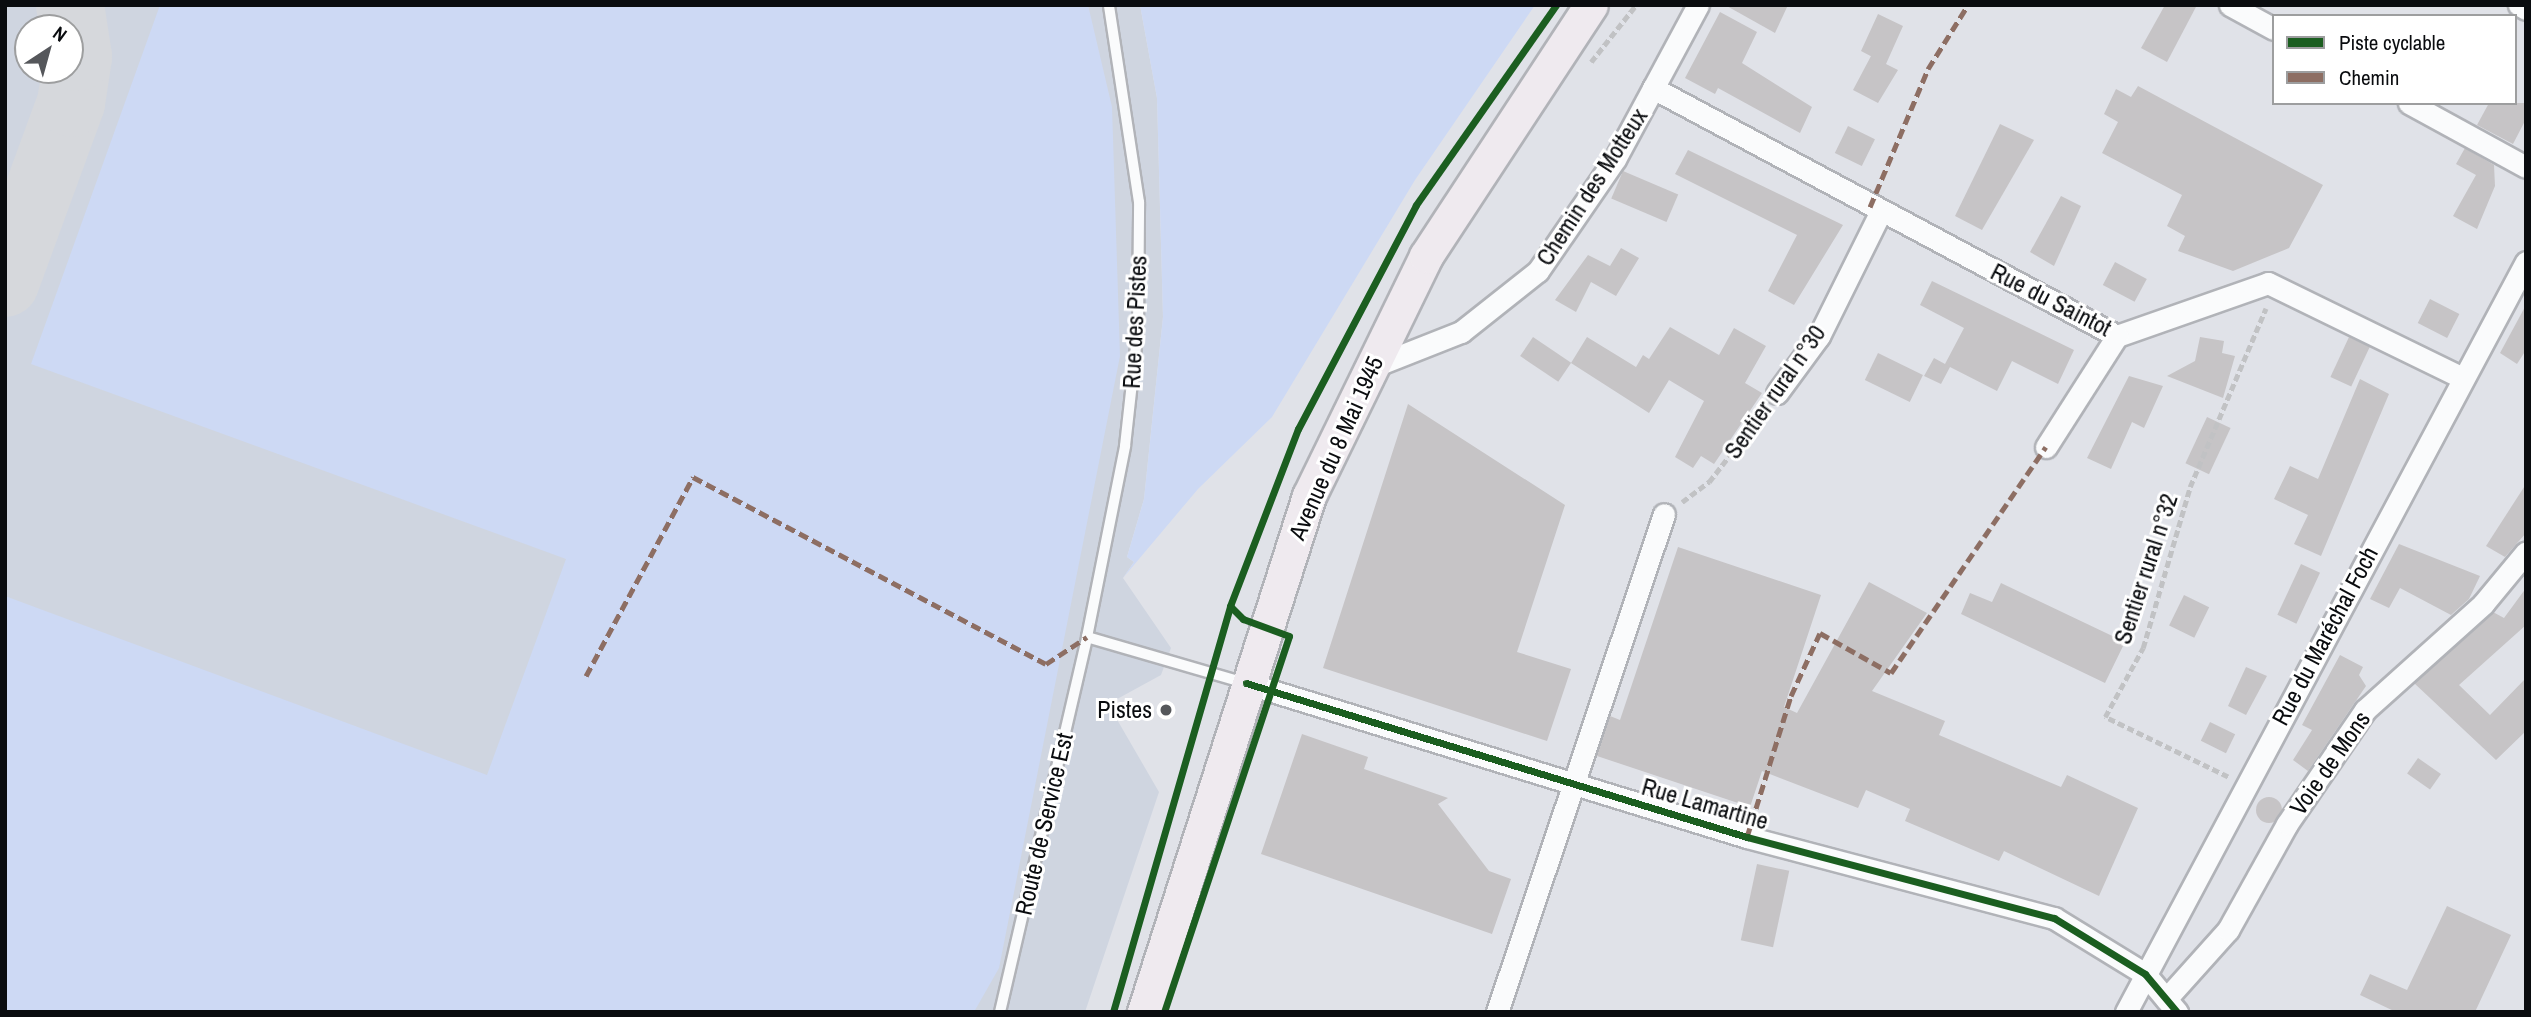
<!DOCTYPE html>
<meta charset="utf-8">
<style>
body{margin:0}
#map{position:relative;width:2531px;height:1017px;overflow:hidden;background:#e0e2e8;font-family:"Archivo Narrow",sans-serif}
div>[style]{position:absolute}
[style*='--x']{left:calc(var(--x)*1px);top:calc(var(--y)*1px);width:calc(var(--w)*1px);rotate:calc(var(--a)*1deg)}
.built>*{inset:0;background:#cfd5e0}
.green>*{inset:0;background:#cdd9f4}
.taxiway>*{height:68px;margin:-34px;padding:0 34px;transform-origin:34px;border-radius:34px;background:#d6d8dc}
.building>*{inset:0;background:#c6c4c6;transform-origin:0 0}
.round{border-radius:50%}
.path>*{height:4.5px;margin-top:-2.25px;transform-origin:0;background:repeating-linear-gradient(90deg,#c1c2c4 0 7px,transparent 0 10.5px)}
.roads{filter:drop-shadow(2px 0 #b1b3b8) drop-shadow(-2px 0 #b1b3b8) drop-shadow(0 2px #b1b3b8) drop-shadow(0 -2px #b1b3b8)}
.lane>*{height:10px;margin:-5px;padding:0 5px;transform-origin:5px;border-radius:5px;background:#fafbfc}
.street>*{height:21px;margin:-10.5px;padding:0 10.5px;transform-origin:10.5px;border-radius:10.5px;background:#fafbfc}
.primary>*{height:33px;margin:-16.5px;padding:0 16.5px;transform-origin:16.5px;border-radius:16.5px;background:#efeaef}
.quiet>*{height:5px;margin-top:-2.5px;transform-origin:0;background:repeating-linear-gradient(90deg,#8d6e63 0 10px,transparent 0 15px)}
.cycleway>*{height:7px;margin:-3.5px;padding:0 3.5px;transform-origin:3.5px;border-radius:3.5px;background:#1b5e20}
.dots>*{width:19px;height:19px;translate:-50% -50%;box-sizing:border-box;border:4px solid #fff;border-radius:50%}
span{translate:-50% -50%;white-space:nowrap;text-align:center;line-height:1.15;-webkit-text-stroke:6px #fff;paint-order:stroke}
.street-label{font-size:24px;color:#0a0c0f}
.poi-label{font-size:24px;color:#0a0c0f}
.right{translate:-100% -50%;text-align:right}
.frame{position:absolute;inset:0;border:7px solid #0a0c0f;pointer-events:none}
.legend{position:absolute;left:2272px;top:14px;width:245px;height:91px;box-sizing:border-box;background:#fff;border:2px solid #9d9e9f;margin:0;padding:9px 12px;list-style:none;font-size:21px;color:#0a0c0f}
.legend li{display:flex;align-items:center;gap:14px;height:35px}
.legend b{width:35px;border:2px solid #9d9e9f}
.north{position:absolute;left:14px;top:14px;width:70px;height:70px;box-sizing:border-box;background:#fff;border:2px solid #9d9e9f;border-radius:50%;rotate:36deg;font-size:19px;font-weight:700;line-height:28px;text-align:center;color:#0a0c0f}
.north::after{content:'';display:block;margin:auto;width:24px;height:32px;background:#55575b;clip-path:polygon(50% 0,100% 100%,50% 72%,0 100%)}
</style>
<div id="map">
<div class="built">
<i style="clip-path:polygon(evenodd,5px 5px,1140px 5px,1157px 98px,1163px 317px,1144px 499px,1127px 557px,1134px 562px,1123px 578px,1171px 648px,1161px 675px,1108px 704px,1159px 792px,1085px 1012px,5px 1012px,5px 5px,28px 28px,70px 28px,70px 70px,28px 70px,28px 28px)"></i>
</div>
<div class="green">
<i style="clip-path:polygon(160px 5px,1088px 5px,1112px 107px,1120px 356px,999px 968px,974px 1012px,5px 1012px,5px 596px,487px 775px,566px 559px,31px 364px)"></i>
<i style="clip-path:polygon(1140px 5px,1535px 5px,1415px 180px,1272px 417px,1198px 489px,1123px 578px,1134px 562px,1127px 557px,1144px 499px,1163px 317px,1157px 98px)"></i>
</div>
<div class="taxiway">
<i style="--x:5;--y:283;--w:192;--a:-69.9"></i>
<i style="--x:71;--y:103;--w:47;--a:-81.3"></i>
<i style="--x:78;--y:57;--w:53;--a:-98.7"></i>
</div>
<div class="building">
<i style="clip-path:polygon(1725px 5px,1788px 5px,1775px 33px)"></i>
<i style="clip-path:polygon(2165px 5px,2197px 5px,2167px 62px,2141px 48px)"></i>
<i style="clip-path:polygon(1720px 12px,1757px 32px,1742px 63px,1812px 107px,1800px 133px,1718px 88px,1715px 94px,1685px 78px)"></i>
<i style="clip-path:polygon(1878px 14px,1903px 26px,1886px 64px,1898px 70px,1878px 103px,1853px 90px,1871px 56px,1882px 62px,1861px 51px)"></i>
<i style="clip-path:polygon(2138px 86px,2323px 185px,2289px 248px,2233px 271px,2178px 251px,2185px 236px,2167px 226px,2182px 195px,2102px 153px,2118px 122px,2104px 114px,2116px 89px,2131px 97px)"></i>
<i style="clip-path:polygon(2489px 103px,2526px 103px,2526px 119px,2513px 144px,2477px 125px)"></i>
<i style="clip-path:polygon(2000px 124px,2034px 140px,1982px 230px,1955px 216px)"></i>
<i style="left:1848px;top:126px;width:30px;height:30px;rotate:26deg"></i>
<i style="clip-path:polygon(2465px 148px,2494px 165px,2495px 186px,2477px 229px,2453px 216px,2476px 175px,2456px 164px)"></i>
<i style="clip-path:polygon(1688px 150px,1843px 225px,1794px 305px,1768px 291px,1797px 235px,1675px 174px)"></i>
<i style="left:1623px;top:171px;width:60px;height:30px;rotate:23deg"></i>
<i style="clip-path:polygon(2061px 196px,2081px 206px,2054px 266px,2030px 252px)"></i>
<i style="clip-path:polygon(1621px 248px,1639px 258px,1616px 296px,1591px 282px,1576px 312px,1555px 300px,1588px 255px,1610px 266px)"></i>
<i style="left:2115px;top:262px;width:36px;height:26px;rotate:28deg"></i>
<i style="clip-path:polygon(1932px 281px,2074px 350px,2058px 384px,2012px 361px,1997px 391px,1950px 367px,1941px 384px,1924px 376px,1934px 358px,1945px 364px,1964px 328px,1920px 305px)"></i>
<i style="left:2430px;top:299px;width:33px;height:27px;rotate:27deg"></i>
<i style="clip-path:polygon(2526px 305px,2526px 350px,2517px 364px,2500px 353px)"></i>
<i style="clip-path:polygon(1670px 327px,1719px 355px,1734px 328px,1766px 346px,1745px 383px,1762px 393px,1714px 464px,1701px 456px,1693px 468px,1675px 457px,1704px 401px,1669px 380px,1649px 413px,1571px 363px,1587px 337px,1636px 367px,1643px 355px,1649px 359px)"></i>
<i style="left:1533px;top:337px;width:46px;height:23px;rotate:34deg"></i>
<i style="clip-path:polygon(2200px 337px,2224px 341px,2222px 353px,2235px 356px,2223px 398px,2167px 376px,2195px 361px)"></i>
<i style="left:2349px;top:337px;width:23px;height:44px;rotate:25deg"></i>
<i style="left:1878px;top:353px;width:50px;height:30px;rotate:26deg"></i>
<i style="clip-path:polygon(2129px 376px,2163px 386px,2144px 428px,2132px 422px,2111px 469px,2087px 458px)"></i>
<i style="clip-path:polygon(2360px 379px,2389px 394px,2321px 556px,2294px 544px,2308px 515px,2274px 499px,2290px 466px,2318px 479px)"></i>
<i style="clip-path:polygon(1408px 404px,1565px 505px,1517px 652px,1571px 669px,1547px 741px,1323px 668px)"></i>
<i style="left:2207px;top:417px;width:26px;height:51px;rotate:25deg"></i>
<i style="clip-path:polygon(2526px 484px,2526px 533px,2505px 557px,2486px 546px)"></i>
<i style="clip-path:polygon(2399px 544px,2480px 576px,2469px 599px,2451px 615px,2400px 588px,2389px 608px,2370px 599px)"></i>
<i style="clip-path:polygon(1678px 547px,1821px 595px,1784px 707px,1797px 713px,1869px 582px,1927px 613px,1872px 691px,1945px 721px,1939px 735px,2061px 787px,2067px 775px,2138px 808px,2099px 896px,2004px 851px,1999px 861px,1905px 821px,1910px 809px,1866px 790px,1858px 808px,1762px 771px,1750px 807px,1597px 756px,1610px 716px,1620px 720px)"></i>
<i style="left:2301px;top:564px;width:21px;height:56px;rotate:25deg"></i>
<i style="clip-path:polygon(2001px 583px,2125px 642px,2105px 683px,1961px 614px,1970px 593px,1992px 602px)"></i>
<i style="clip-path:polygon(2526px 588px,2526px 625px,2459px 685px,2490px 715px,2526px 678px,2526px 731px,2496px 760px,2414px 683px,2493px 612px,2504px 618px)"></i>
<i style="left:2184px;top:595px;width:28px;height:34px;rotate:26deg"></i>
<i style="clip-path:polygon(2340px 655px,2363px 667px,2359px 675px,2366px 686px,2308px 771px,2293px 760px,2312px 730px,2302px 725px)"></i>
<i style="clip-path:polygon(2246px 667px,2267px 676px,2246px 715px,2228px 706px)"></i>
<i style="left:2210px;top:722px;width:28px;height:21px;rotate:26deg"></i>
<i style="clip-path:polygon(1302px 734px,1368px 757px,1364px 769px,1448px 798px,1438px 804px,1489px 871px,1511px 879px,1492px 934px,1261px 854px)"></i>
<i style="left:2418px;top:758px;width:28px;height:19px;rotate:35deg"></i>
<i class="round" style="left:2256px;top:797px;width:26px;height:26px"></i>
<i style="left:1757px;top:864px;width:33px;height:78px;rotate:12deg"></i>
<i style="clip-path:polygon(2447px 906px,2511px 935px,2475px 1012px,2396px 1012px,2360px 995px,2370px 974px,2407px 990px)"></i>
</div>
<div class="path">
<i style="--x:1591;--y:62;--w:73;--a:-51.7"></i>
<i style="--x:1682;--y:502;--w:34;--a:-37"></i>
<i style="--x:1709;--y:482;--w:90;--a:-52.2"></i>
<i style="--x:2228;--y:777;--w:137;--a:-154"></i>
<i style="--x:2105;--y:717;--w:79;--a:-61.2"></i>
<i style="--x:2143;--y:648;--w:168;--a:-73.7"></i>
<i style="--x:2190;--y:487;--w:194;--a:-67"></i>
</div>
<div class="roads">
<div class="lane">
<i style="--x:1087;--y:637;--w:165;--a:16.2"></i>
<i style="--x:1000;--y:1012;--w:385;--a:-76.9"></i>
<i style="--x:1087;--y:637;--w:195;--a:-78.7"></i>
<i style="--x:1125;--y:446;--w:118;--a:-83.7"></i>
<i style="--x:1138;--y:329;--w:127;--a:-89.5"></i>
<i style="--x:1139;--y:202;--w:199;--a:-98.7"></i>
</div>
<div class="street">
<i style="--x:2230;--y:5;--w:50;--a:28.6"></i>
<i style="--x:2519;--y:5;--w:8;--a:30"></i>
<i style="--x:1653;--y:88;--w:526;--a:28.12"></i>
<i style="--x:2117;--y:336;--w:160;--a:-19.3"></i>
<i style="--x:2268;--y:283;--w:217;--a:26"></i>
<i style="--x:2409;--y:103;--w:133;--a:28.7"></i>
<i style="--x:1372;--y:367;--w:96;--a:-21.5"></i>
<i style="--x:1461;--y:332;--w:98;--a:-38.4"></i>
<i style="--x:1538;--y:271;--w:136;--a:-55.5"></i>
<i style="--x:1615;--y:159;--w:175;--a:-61.7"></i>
<i style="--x:1777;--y:393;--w:71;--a:-53.6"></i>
<i style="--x:1819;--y:336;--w:137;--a:-63.6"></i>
<i style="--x:2046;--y:447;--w:132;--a:-57.4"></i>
<i style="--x:1246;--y:683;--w:524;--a:17.09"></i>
<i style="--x:1747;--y:837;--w:318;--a:14.8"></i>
<i style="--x:2054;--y:918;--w:107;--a:31.6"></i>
<i style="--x:2145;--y:974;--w:50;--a:49.9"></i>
<i style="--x:2166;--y:999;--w:93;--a:-48.1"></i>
<i style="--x:2228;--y:930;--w:121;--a:-60.9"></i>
<i style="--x:2287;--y:824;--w:138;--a:-55.6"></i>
<i style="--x:2365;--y:710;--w:159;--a:-41.9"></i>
<i style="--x:2483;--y:604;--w:67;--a:-50.4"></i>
<i style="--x:1497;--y:1012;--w:525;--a:-71.46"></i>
<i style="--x:2126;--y:1012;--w:850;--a:-61.93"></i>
</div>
<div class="primary">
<i style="--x:1144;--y:1012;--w:542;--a:-72.27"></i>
<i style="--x:1309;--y:496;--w:267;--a:-64"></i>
<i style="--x:1426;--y:256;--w:300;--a:-56.7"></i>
</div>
</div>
<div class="quiet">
<i style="--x:1870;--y:207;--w:150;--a:-67.2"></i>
<i style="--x:1928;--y:69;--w:75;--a:-58"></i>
<i style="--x:586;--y:676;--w:226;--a:-61.7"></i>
<i style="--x:693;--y:477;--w:399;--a:27.9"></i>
<i style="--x:1046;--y:664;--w:49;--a:-33.4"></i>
<i style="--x:1747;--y:837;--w:148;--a:-72.7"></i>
<i style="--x:1791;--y:696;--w:69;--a:-65.3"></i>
<i style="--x:1820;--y:633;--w:81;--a:29.4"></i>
<i style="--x:1891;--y:673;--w:274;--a:-55.6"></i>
</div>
<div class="cycleway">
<i style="--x:1246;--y:683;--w:524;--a:17.09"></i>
<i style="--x:1747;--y:837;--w:318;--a:14.8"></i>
<i style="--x:2054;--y:918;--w:107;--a:31.6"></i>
<i style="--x:2145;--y:974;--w:50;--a:49.9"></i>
<i style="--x:1113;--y:1012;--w:423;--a:-73.9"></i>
<i style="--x:1230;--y:606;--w:190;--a:-69"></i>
<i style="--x:1298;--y:429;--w:253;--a:-62.2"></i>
<i style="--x:1416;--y:205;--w:244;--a:-55"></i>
<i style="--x:1164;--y:1012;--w:396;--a:-71.6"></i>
<i style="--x:1289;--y:636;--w:49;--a:-159.7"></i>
<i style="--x:1243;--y:619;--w:18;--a:-135"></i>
</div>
<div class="dots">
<i style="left:1166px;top:710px;background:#55575b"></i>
</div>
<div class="street-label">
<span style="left:1592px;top:187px;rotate:-57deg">Chemin des Motteux</span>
<span style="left:2051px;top:300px;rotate:27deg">Rue du Saintot</span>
<span style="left:1135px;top:322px;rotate:-87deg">Rue des Pistes</span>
<span style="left:1775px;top:392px;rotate:-55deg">Sentier rural n°30</span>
<span style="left:1336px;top:448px;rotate:-66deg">Avenue du 8 Mai 1945</span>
<span style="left:2146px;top:569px;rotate:-72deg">Sentier rural n°32</span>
<span style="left:2325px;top:636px;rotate:-62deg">Rue du Maréchal Foch</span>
<span style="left:2330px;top:763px;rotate:-55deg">Voie de Mons</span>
<span style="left:1705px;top:804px;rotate:16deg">Rue Lamartine</span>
<span style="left:1044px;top:824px;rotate:-77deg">Route de Service Est</span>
</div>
<div class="poi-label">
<span class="right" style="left:1152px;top:710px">Pistes</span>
</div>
<div class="frame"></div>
<ul class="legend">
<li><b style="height:9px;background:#1b5e20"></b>Piste cyclable</li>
<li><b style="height:9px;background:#8d6e63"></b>Chemin</li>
</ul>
<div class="north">N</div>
</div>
